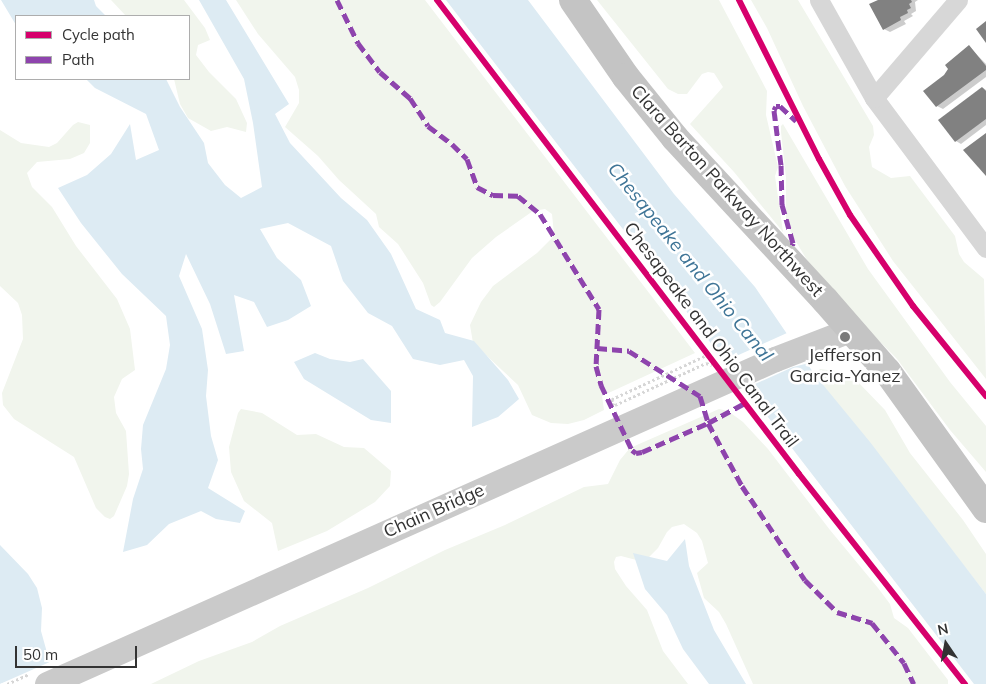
<!DOCTYPE html>
<style>
body{margin:0}
#map{position:relative;width:986px;height:684px;overflow:hidden;background:#fff;font-family:Mulish,sans-serif}
div>[style]{position:absolute}
[style*='--x']{left:calc(var(--x)*1px);top:calc(var(--y)*1px);width:calc(var(--w)*1px);rotate:calc(var(--a)*1deg)}
.green>*{inset:0;background:#f1f5ed}
.water>*{inset:0;background:#ddebf3}
.pier>*{inset:0;background:#fff}
.shadow>*{inset:0;background:#0003}
.building>*{inset:0;background:#818181}
.path>*{height:3px;margin-top:-1.5px;transform-origin:0;background:repeating-linear-gradient(90deg,#d6d6d6 0 2.5px,transparent 0 5px)}
.minor>*{height:19px;margin:-9.5px;padding:0 9.5px;transform-origin:9.5px;border-radius:9.5px;background:#d7d7d7}
.major>*{height:25px;margin:-12.5px;padding:0 12.5px;transform-origin:12.5px;border-radius:12.5px;background:#cacaca}
.highway>*{height:28px;margin:-14px;padding:0 14px;transform-origin:14px;border-radius:14px;background:#c4c4c4}
.quiet>*{height:5px;margin-top:-2.5px;transform-origin:0;background:repeating-linear-gradient(90deg,#8e44ad 0 10px,transparent 0 15px)}
.cycleway>*{height:6px;margin:-3px;padding:0 3px;transform-origin:3px;border-radius:3px;background:#d6006c}
.dots>*{width:14px;height:14px;translate:-50% -50%;box-sizing:border-box;border:2px solid #fff;border-radius:50%}
span{translate:-50% -50%;white-space:nowrap;text-align:center;line-height:1.15;-webkit-text-stroke:5px #fff;paint-order:stroke}
.street-label{font-size:18px;color:#333}
.poi-label{font-size:18px;color:#333}
.water-label{font-size:19px;color:#3f7597;font-style:italic}
.legend{position:absolute;left:15px;top:15px;width:175px;height:65px;box-sizing:border-box;background:#fff;border:1px solid #adadad;margin:0;padding:6px 9px;list-style:none;font-size:15px;color:#333}
.legend li{display:flex;align-items:center;gap:10px;height:25px}
.legend b{width:25px;border:1px solid #adadad}
.north{position:absolute;left:921px;top:619px;width:50px;height:50px;-webkit-text-stroke:4px #fff;paint-order:stroke;rotate:348deg;font-size:14px;font-weight:700;line-height:20px;text-align:center;color:#333}
.north::after{content:'';display:block;margin:auto;width:18px;height:22px;background:#333;clip-path:polygon(50% 0,100% 100%,50% 72%,0 100%)}
.scale{position:absolute;left:15px;top:646px;width:122px;height:22px;box-sizing:border-box;border:2px solid #333;border-top:0;padding-left:6px;font-size:15px;line-height:18px;white-space:nowrap;color:#333;-webkit-text-stroke:4px #fff;paint-order:stroke}
</style>
<div id="map">
<div class="green">
<i style="clip-path:polygon(111px 0,184px 0,205px 28px,210px 40px,198px 45px,196px 55px,209px 72px,236px 99px,247px 123px,246px 132px,227px 127px,211px 131px,188px 118px,180px 104px,174px 79px,189px 79px,189px 16px,126px 16px)"></i>
<i style="clip-path:polygon(236px 0,425px 0,695px 353px,602px 396px,604px 410px,584px 420px,568px 424px,551px 423px,532px 415px,518px 385px,473px 343px,470px 325px,481px 302px,493px 286px,537px 253px,552px 238px,554px 234px,552px 214px,545px 209px,533px 211px,496px 237px,472px 258px,440px 302px,434px 307px,431px 305px,423px 283px,398px 244px,379px 227px,376px 214px,339px 180px,318px 156px,285px 127px,299px 103px,299px 90px,295px 77px,258px 34px)"></i>
<i style="clip-path:polygon(597px 0,719px 0,767px 91px,766px 115px,778px 167px,775px 176px,783px 232px,734px 172px,690px 124px,723px 87px,714px 73px,708px 72px,702px 74px,687px 94px,678px 94px,668px 89px)"></i>
<i style="clip-path:polygon(751px 0,798px 0,873px 126px,874px 135px,869px 147px,872px 167px,891px 178px,910px 176px,955px 236px,959px 254px,964px 262px,984px 279px,986px 379px,893px 261px,845px 186px,803px 106px,767px 28px)"></i>
<i style="clip-path:polygon(78px 122px,90px 125px,90px 143px,84px 153px,70px 159px,37px 162px,27px 173px,32px 187px,52px 207px,76px 246px,117px 299px,130px 329px,135px 370px,122px 379px,114px 397px,116px 413px,126px 431px,129px 474px,127px 486px,114px 516px,110px 519px,105px 517px,96px 508px,74px 457px,14px 419px,3px 405px,2px 393px,23px 339px,22px 315px,18px 303px,0 286px,0 130px,21px 143px,49px 147px,57px 143px,73px 125px)"></i>
<i style="clip-path:polygon(783px 124px,868px 269px,950px 382px,986px 426px,986px 472px,950px 430px,897px 359px,842px 303px,813px 270px,792px 235px,786px 219px,786px 178px,781px 132px,781px 126px)"></i>
<i style="clip-path:polygon(820px 369px,835px 371px,858px 382px,885px 410px,910px 453px,963px 520px,986px 554px,986px 594px,815px 375px)"></i>
<i style="clip-path:polygon(241px 409px,262px 413px,297px 435px,316px 434px,344px 447px,364px 448px,391px 471px,390px 486px,375px 502px,327px 531px,278px 551px,272px 523px,244px 501px,231px 472px,229px 447px,238px 413px)"></i>
<i style="clip-path:polygon(719px 409px,728px 411px,743px 422px,768px 449px,830px 530px,878px 588px,890px 604px,894px 618px,908px 628px,948px 680px,948px 684px,753px 684px,726px 624px,719px 612px,704px 598px,697px 573px,708px 563px,702px 541px,697px 533px,684px 524px,672px 527px,667px 532px,658px 548px,644px 562px,621px 556px,616px 557px,614px 562px,615px 569px,626px 586px,647px 610px,663px 651px,688px 684px,151px 684px,199px 661px,252px 642px,280px 626px,368px 588px,445px 550px,505px 525px,584px 487px,608px 484px,620px 460px,630px 448px)"></i>
</div>
<div class="water">
<i style="clip-path:polygon(1px 0,94px 0,96px 6px,106px 16px,16px 16px,16px 25px)"></i>
<i style="clip-path:polygon(199px 0,226px 0,289px 104px,275px 114px,290px 143px,341px 198px,367px 220px,391px 254px,416px 309px,440px 320px,445px 333px,474px 341px,508px 380px,519px 399px,498px 417px,472px 427px,473px 376px,464px 360px,440px 365px,413px 359px,392px 326px,368px 313px,343px 281px,331px 246px,288px 223px,260px 229px,277px 258px,301px 280px,311px 306px,288px 320px,267px 327px,254px 302px,234px 295px,244px 351px,226px 354px,210px 304px,186px 254px,179px 276px,202px 329px,208px 370px,206px 396px,211px 436px,218px 460px,208px 488px,245px 511px,240px 523px,216px 519px,201px 511px,169px 524px,147px 545px,123px 552px,133px 499px,143px 469px,141px 449px,143px 425px,166px 369px,170px 345px,166px 316px,122px 274px,81px 223px,58px 188px,87px 175px,111px 154px,130px 124px,136px 160px,159px 150px,146px 114px,95px 88px,86px 79px,166px 79px,180px 107px,204px 143px,208px 163px,225px 185px,241px 198px,262px 187px,253px 123px,244px 79px)"></i>
<i style="clip-path:polygon(446px 0,528px 0,674px 194px,755px 287px,815px 375px,870px 442px,986px 594px,986px 684px,974px 684px)"></i>
<i style="clip-path:polygon(315px 353px,330px 359px,350px 362px,363px 359px,391px 391px,391px 423px,371px 420px,304px 379px,294px 362px)"></i>
<i style="clip-path:polygon(685px 539px,689px 566px,714px 630px,746px 684px,709px 684px,683px 649px,667px 615px,645px 589px,633px 553px,667px 561px)"></i>
<i style="clip-path:polygon(0 545px,28px 574px,37px 588px,42px 608px,41px 631px,51px 667px,0 684px)"></i>
</div>
<div class="pier">
<i style="clip-path:polygon(787px 333px,809px 363px,793px 367px,744px 389px,723px 362px)"></i>
<i style="clip-path:polygon(52px 661px,59px 678px,64px 684px,0 684px)"></i>
</div>
<div class="shadow">
<i style="clip-path:polygon(881px 0,918px 0,915px 2px,916px 11px,911px 14px,913px 16px,904px 21px,906px 24px,890px 32px,884px 29px)"></i>
<i style="clip-path:polygon(969px 47px,986px 64px,986px 77px,943px 109px,937px 106px,945px 75px)"></i>
<i style="clip-path:polygon(983px 88px,986px 90px,986px 125px,961px 144px,956px 141px)"></i>
</div>
<div class="building">
<i style="clip-path:polygon(878px 0,911px 0,912px 2px,909px 4px,911px 8px,907px 10px,908px 13px,900px 17px,901px 20px,883px 30px,869px 4px)"></i>
<i style="clip-path:polygon(986px 21px,986px 43px,976px 29px)"></i>
<i style="clip-path:polygon(969px 45px,986px 66px,986px 70px,936px 107px,923px 91px,944px 75px,948px 69px,945px 65px)"></i>
<i style="clip-path:polygon(982px 87px,986px 91px,986px 119px,955px 142px,938px 120px)"></i>
<i style="clip-path:polygon(986px 133px,986px 176px,963px 150px)"></i>
</div>
<div class="path">
<i style="--x:709;--y:354;--w:107;--a:155.1"></i>
<i style="--x:612;--y:399;--w:5;--a:90"></i>
<i style="--x:612;--y:404;--w:3;--a:18"></i>
<i style="--x:615;--y:405;--w:100;--a:-24.8"></i>
<i style="--x:706;--y:363;--w:6;--a:18"></i>
<i style="--x:7;--y:684;--w:24;--a:-24"></i>
</div>
<div class="minor">
<i style="--x:819;--y:0;--w:112;--a:60.7"></i>
<i style="--x:874;--y:98;--w:187;--a:53.3"></i>
<i style="--x:874;--y:98;--w:129;--a:-49.4"></i>
</div>
<div class="major">
<i style="--x:47;--y:684;--w:797;--a:-24.06"></i>
<i style="--x:775;--y:359;--w:80;--a:-21.1"></i>
</div>
<div class="highway">
<i style="--x:573;--y:0;--w:93;--a:55.5"></i>
<i style="--x:626;--y:77;--w:78;--a:51.2"></i>
<i style="--x:675;--y:138;--w:221;--a:47.2"></i>
<i style="--x:825;--y:300;--w:94;--a:48.9"></i>
<i style="--x:887;--y:371;--w:170;--a:54.3"></i>
</div>
<div class="quiet">
<i style="--x:337;--y:0;--w:48;--a:64"></i>
<i style="--x:358;--y:43;--w:36;--a:53"></i>
<i style="--x:380;--y:72;--w:40;--a:41"></i>
<i style="--x:410;--y:98;--w:33;--a:57"></i>
<i style="--x:428;--y:126;--w:30;--a:37"></i>
<i style="--x:452;--y:144;--w:21;--a:45"></i>
<i style="--x:467;--y:159;--w:30;--a:70"></i>
<i style="--x:477;--y:187;--w:18;--a:27"></i>
<i style="--x:493;--y:195;--w:25;--a:2"></i>
<i style="--x:518;--y:196;--w:28;--a:39"></i>
<i style="--x:540;--y:214;--w:112;--a:58.2"></i>
<i style="--x:599;--y:309;--w:57;--a:93"></i>
<i style="--x:596;--y:366;--w:20;--a:75"></i>
<i style="--x:601;--y:385;--w:72;--a:64.5"></i>
<i style="--x:632;--y:450;--w:5;--a:37"></i>
<i style="--x:636;--y:453;--w:6;--a:-9"></i>
<i style="--x:642;--y:452;--w:72;--a:-23.7"></i>
<i style="--x:708;--y:423;--w:42;--a:-28.4"></i>
<i style="--x:787;--y:259;--w:17;--a:-69"></i>
<i style="--x:793;--y:243;--w:40;--a:-106"></i>
<i style="--x:782;--y:205;--w:40;--a:-91.4"></i>
<i style="--x:781;--y:165;--w:55;--a:-97.3"></i>
<i style="--x:774;--y:110;--w:4;--a:-63"></i>
<i style="--x:776;--y:106;--w:4;--a:0"></i>
<i style="--x:780;--y:106;--w:22;--a:43"></i>
<i style="--x:597;--y:348;--w:32;--a:5"></i>
<i style="--x:629;--y:351;--w:84;--a:32.4"></i>
<i style="--x:700;--y:396;--w:28;--a:73"></i>
<i style="--x:708;--y:423;--w:72;--a:61.6"></i>
<i style="--x:742;--y:486;--w:113;--a:56.2"></i>
<i style="--x:805;--y:580;--w:45;--a:45"></i>
<i style="--x:837;--y:612;--w:37;--a:17"></i>
<i style="--x:872;--y:623;--w:51;--a:51.3"></i>
<i style="--x:904;--y:663;--w:23;--a:65"></i>
</div>
<div class="cycleway">
<i style="--x:437;--y:0;--w:596;--a:52.63"></i>
<i style="--x:799;--y:474;--w:268;--a:51.7"></i>
<i style="--x:739;--y:0;--w:178;--a:63.3"></i>
<i style="--x:819;--y:159;--w:64;--a:61"></i>
<i style="--x:850;--y:215;--w:111;--a:55.3"></i>
<i style="--x:913;--y:306;--w:116;--a:51"></i>
</div>
<div class="dots">
<i style="left:845px;top:337px;background:#7a7a7a"></i>
</div>
<div class="street-label">
<span style="left:727px;top:191px;rotate:48deg">Clara Barton Parkway Northwest</span>
<span style="left:711px;top:335px;rotate:53deg">Chesapeake and Ohio Canal Trail</span>
<span style="left:434px;top:511px;rotate:-24deg">Chain Bridge</span>
</div>
<div class="poi-label">
<span style="left:845px;top:366px">Jefferson<br>Garcia-Yanez</span>
</div>
<div class="water-label">
<span style="left:690px;top:262px;rotate:51deg">Chesapeake and Ohio Canal</span>
</div>
<ul class="legend">
<li><b style="height:6px;background:#d6006c"></b>Cycle path</li>
<li><b style="height:6px;background:#8e44ad"></b>Path</li>
</ul>
<div class="north">N</div>
<div class="scale">50 m</div>
</div>
